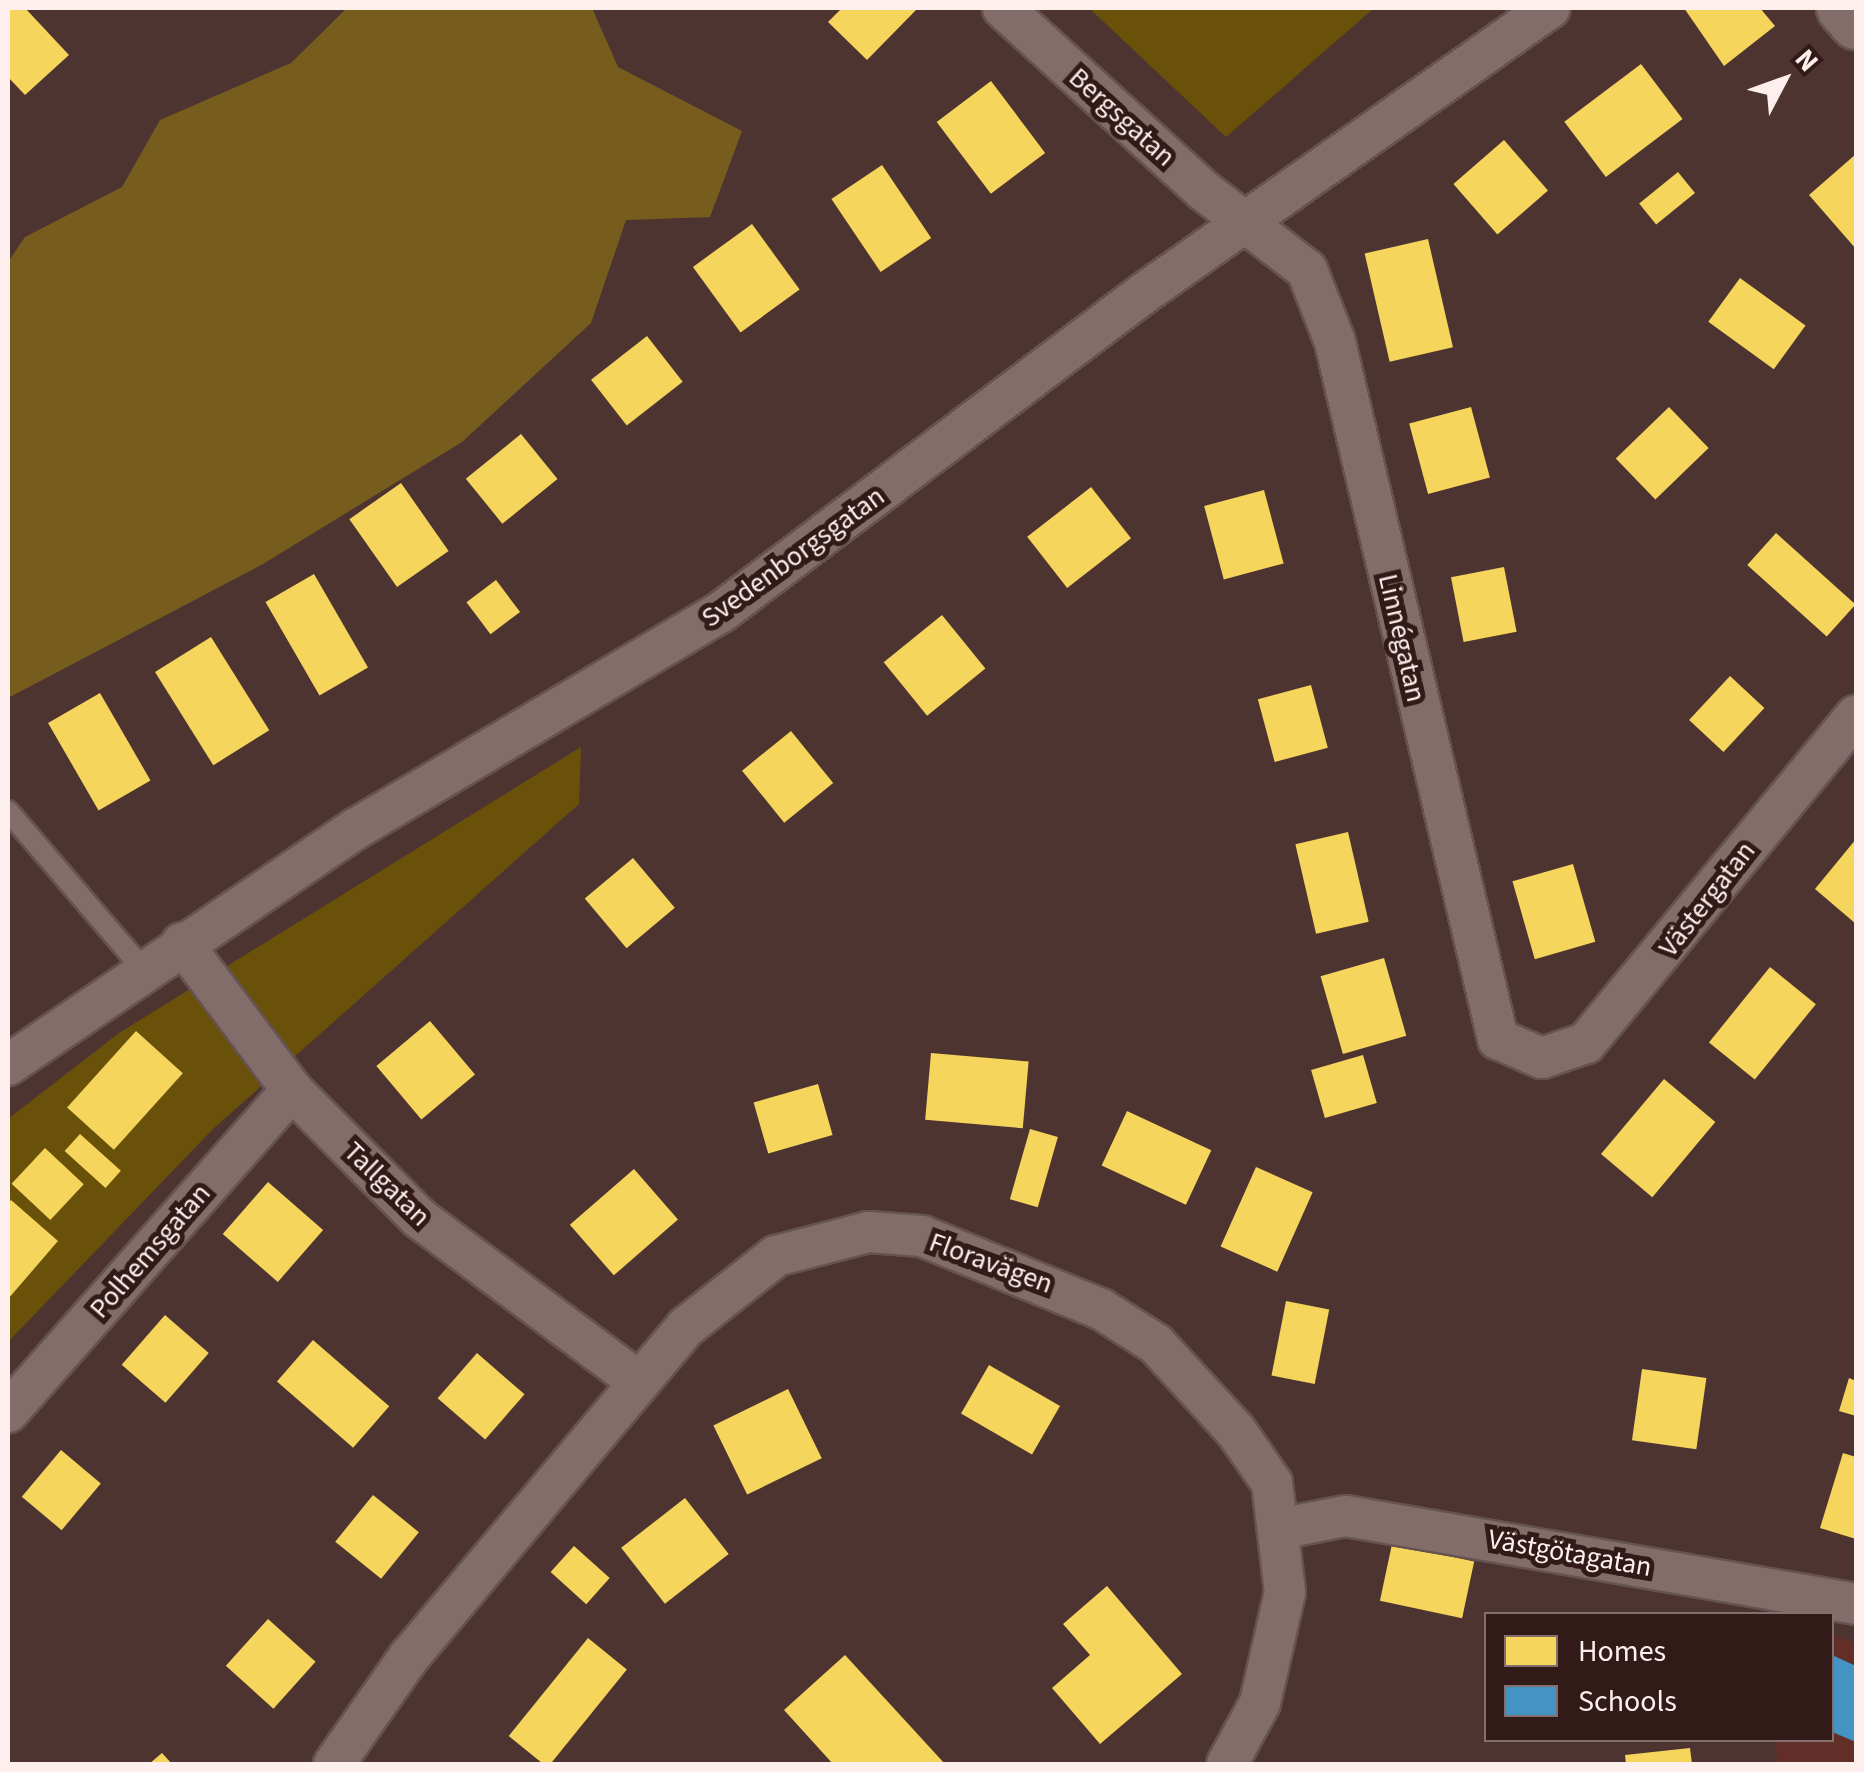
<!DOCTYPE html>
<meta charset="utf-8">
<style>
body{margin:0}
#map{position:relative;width:1864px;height:1772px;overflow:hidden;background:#4e3431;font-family:"Source Sans 3",sans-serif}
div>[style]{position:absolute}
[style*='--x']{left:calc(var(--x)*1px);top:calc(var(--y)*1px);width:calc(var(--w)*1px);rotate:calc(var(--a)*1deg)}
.built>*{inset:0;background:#642e28}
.green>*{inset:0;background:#6a510a}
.forest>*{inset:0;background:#765d1e}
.homes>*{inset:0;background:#f6d55c;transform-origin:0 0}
.schools>*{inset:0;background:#4393c3}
.roads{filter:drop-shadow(2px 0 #665351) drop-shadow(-2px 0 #665351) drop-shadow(0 2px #665351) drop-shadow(0 -2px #665351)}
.service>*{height:20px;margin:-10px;padding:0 10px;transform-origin:10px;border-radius:10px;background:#836d6a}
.minor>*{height:40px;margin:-20px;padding:0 20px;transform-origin:20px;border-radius:20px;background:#836d6a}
.tertiary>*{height:52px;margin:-26px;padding:0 26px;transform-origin:26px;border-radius:26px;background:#836d6a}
span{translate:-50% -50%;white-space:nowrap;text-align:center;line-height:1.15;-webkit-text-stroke:10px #311a17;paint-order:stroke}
.street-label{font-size:28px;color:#fdefed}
.frame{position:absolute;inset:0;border:10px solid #fdefed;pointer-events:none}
.legend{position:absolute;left:1484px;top:1612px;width:350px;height:130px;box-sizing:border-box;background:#311a17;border:2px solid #836f6d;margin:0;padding:12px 18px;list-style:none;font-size:30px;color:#fdefed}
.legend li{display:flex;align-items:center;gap:20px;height:50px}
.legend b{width:50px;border:2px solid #836f6d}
.north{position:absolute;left:1734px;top:30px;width:100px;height:100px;-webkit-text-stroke:8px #311a17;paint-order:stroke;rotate:49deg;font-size:28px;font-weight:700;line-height:40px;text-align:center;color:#fdefed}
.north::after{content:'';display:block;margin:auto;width:35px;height:45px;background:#fdefed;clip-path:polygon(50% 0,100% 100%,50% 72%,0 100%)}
</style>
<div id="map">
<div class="built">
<i style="clip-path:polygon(1832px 1635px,1856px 1643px,1856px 1764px,1778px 1764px,1775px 1740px,1832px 1740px)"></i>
</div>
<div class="green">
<i style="clip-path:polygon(1089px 8px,1374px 8px,1226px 137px)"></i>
<i style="clip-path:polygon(581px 747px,579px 804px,213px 1129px,8px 1342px,8px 1119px,119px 1033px)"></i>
</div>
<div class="forest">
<i style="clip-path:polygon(347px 8px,592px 8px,618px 67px,742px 131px,710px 217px,626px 220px,591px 323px,462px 442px,263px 564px,8px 698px,8px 262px,25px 237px,122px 187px,160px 120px,291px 63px)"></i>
</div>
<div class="homes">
<i style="clip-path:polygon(8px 8px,25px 8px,69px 55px,25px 95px,8px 77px)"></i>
<i style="clip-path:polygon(842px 8px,914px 8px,916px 10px,867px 60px,828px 22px)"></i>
<i style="clip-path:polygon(1684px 8px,1760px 8px,1775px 26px,1724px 66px)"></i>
<i style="left:1641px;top:64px;width:69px;height:96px;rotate:53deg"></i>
<i style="left:991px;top:81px;width:90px;height:68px;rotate:53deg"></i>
<i style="left:1504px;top:140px;width:67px;height:67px;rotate:49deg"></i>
<i style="clip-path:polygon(1856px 154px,1856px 249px,1809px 195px)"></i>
<i style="left:882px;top:165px;width:88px;height:61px;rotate:56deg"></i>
<i style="left:1678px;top:172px;width:27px;height:50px;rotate:51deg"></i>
<i style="left:752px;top:224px;width:81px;height:73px;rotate:54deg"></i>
<i style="left:1428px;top:239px;width:111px;height:65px;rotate:77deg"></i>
<i style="left:1740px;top:278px;width:81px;height:54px;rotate:36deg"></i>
<i style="left:647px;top:336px;width:58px;height:71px;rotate:52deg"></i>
<i style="left:1471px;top:407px;width:73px;height:64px;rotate:75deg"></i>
<i style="left:1669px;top:407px;width:57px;height:74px;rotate:46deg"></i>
<i style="left:521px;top:434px;width:58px;height:71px;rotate:51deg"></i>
<i style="left:401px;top:483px;width:83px;height:63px;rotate:55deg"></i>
<i style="left:1091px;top:487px;width:65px;height:81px;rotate:52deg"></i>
<i style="left:1264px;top:490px;width:76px;height:62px;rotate:75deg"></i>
<i style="left:1776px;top:533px;width:107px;height:43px;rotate:42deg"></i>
<i style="left:1504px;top:567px;width:66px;height:54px;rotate:79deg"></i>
<i style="left:314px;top:574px;width:108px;height:56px;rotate:60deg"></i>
<i style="left:496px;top:580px;width:40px;height:37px;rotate:53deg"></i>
<i style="left:942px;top:615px;width:69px;height:75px;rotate:51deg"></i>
<i style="left:211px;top:637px;width:110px;height:66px;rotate:58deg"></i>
<i style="left:1730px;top:676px;width:47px;height:60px;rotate:43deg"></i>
<i style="left:1311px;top:685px;width:65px;height:55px;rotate:75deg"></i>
<i style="left:100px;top:693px;width:101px;height:60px;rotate:60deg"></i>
<i style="left:791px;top:731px;width:67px;height:63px;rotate:51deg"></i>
<i style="left:1348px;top:832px;width:92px;height:54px;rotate:77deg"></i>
<i style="clip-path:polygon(1856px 839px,1856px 924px,1815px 889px)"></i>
<i style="left:633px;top:858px;width:65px;height:63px;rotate:50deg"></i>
<i style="left:1573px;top:864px;width:81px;height:63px;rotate:74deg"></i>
<i style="left:1384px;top:958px;width:81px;height:66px;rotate:74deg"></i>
<i style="left:1770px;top:967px;width:59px;height:97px;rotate:39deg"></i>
<i style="left:430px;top:1021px;width:70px;height:70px;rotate:50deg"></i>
<i style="left:136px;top:1031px;width:63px;height:103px;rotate:42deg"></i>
<i style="left:931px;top:1053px;width:98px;height:67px;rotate:5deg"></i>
<i style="left:1363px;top:1055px;width:50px;height:54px;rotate:74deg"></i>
<i style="left:1664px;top:1079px;width:67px;height:98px;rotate:40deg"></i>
<i style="left:818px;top:1084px;width:53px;height:67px;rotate:74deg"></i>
<i style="left:1127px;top:1111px;width:93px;height:60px;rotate:25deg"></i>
<i style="left:1030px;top:1129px;width:29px;height:73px;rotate:16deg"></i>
<i style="left:80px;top:1134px;width:55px;height:23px;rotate:42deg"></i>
<i style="left:45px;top:1148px;width:53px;height:49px;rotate:43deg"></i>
<i style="left:1256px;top:1167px;width:62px;height:87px;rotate:24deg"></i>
<i style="left:634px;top:1169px;width:67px;height:85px;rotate:49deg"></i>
<i style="left:268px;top:1182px;width:73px;height:69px;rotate:41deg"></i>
<i style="clip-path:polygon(11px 1200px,58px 1241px,8px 1299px,8px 1204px)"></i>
<i style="left:1286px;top:1301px;width:44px;height:76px;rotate:11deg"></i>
<i style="left:165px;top:1315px;width:58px;height:66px;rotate:41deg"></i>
<i style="left:313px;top:1340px;width:101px;height:55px;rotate:41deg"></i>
<i style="left:477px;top:1353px;width:63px;height:60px;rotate:41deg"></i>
<i style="left:989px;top:1365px;width:82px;height:56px;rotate:30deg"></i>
<i style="left:1642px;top:1369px;width:65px;height:72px;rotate:8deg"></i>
<i style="clip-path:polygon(1849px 1378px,1856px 1381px,1856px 1416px,1839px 1411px)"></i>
<i style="left:788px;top:1389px;width:77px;height:83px;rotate:64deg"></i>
<i style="left:61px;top:1450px;width:52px;height:61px;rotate:40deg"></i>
<i style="clip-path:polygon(1843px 1453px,1856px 1457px,1856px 1539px,1820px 1528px)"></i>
<i style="left:373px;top:1495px;width:59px;height:60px;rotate:39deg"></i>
<i style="left:685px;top:1498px;width:71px;height:81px;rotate:52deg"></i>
<i style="left:1392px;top:1544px;width:84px;height:58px;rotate:12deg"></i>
<i style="left:574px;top:1546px;width:48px;height:35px;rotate:42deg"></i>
<i style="clip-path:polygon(1107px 1586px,1182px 1674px,1100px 1744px,1052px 1688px,1090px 1655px,1063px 1624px)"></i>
<i style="left:268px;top:1619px;width:64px;height:63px;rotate:42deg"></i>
<i style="left:588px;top:1638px;width:50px;height:126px;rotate:39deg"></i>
<i style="clip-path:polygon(845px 1655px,945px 1764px,833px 1764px,784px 1710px)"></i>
<i style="clip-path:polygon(1690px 1748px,1692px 1764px,1626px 1764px,1625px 1755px)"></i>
<i style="clip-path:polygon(162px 1753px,172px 1764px,149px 1764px)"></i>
</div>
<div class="schools">
<i style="clip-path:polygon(1832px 1655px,1856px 1666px,1856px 1742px,1832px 1732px)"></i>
</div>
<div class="roads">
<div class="service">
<i style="--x:8;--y:811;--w:206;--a:49.5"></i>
</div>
<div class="minor">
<i style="--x:1003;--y:8;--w:270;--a:42.3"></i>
<i style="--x:1203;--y:190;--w:131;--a:37.6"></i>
<i style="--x:1307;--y:270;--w:77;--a:68.7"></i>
<i style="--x:1335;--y:342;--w:716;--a:76.84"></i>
<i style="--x:1498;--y:1039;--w:48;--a:23.4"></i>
<i style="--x:1542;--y:1058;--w:46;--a:-18.8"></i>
<i style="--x:1586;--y:1043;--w:424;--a:-50.5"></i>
<i style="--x:182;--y:943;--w:184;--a:53.2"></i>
<i style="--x:292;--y:1090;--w:180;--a:45.2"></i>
<i style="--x:419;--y:1218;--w:271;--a:36.7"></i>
<i style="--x:8;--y:1065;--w:422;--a:-34.2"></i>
<i style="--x:357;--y:828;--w:423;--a:-30.7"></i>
<i style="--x:721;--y:612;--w:533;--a:-37"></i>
<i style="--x:1147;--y:291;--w:492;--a:-35.1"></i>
<i style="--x:8;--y:1412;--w:429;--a:-48.6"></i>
<i style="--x:1284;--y:1528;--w:63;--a:-11"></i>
<i style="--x:1346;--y:1516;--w:518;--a:9.79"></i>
<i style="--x:334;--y:1764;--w:131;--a:-55"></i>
<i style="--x:409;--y:1657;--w:431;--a:-50"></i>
<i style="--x:686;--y:1327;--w:115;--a:-38.3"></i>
<i style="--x:776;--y:1256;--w:96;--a:-14.5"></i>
<i style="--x:869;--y:1232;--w:53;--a:4.3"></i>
<i style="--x:922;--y:1236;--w:193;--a:22.2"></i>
<i style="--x:1101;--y:1309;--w:65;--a:32.5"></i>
<i style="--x:1156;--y:1344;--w:118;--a:47.4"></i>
<i style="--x:1236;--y:1431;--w:63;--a:55.3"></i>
<i style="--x:1272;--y:1483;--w:110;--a:83.2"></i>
<i style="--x:1285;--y:1592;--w:114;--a:102.7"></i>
<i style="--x:1260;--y:1703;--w:69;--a:118.4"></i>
</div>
<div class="tertiary">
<i style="--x:1843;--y:8;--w:20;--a:49"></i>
</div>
</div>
<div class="street-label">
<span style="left:1122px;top:117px;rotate:42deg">Bergsgatan</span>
<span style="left:793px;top:557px;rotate:-36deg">Svedenborgsgatan</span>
<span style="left:1402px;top:638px;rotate:77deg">Linnégatan</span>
<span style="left:1707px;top:899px;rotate:-52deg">Västergatan</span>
<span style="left:387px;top:1184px;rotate:44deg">Tallgatan</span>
<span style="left:150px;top:1251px;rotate:-49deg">Polhemsgatan</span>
<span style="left:991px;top:1263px;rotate:20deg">Floravägen</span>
<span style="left:1570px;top:1553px;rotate:10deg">Västgötagatan</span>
</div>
<div class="frame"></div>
<ul class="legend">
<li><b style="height:28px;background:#f6d55c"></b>Homes</li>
<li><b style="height:28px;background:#4393c3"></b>Schools</li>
</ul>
<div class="north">N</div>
</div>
